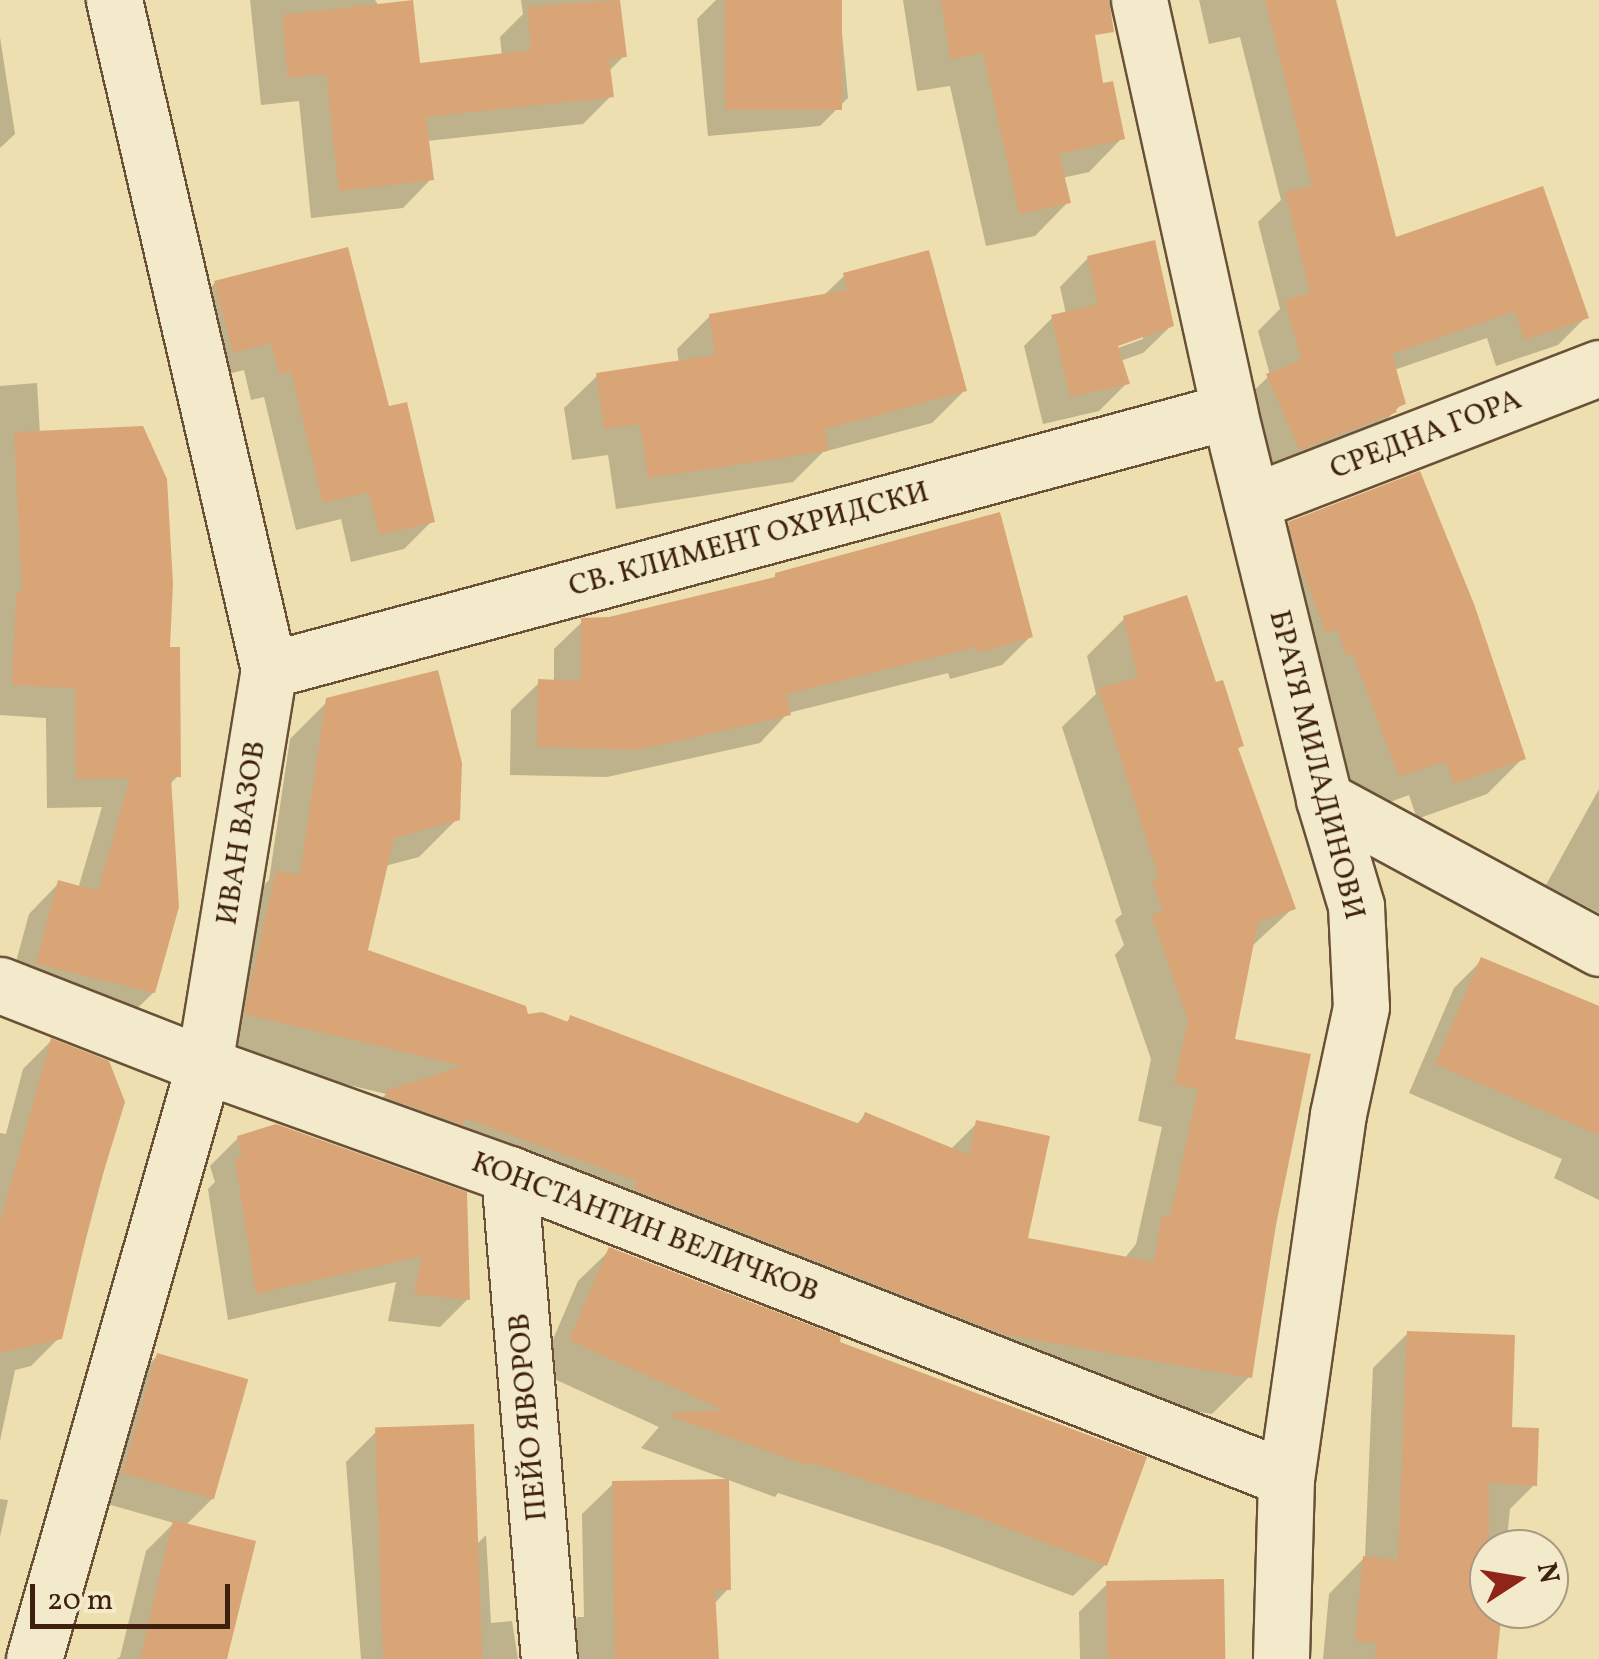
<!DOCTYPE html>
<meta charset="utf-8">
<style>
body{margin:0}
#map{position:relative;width:1599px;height:1659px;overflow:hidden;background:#eddfb0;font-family:Vollkorn,serif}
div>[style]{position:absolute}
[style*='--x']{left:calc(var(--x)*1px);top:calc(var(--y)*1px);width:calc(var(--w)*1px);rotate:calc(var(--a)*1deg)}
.shadow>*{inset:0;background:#0003}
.building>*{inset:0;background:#daa576;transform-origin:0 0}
.roads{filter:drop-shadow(2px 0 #695036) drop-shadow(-2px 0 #695036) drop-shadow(0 2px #695036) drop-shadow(0 -2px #695036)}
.minor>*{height:55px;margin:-27.5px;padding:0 27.5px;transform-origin:27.5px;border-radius:27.5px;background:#f3eacc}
span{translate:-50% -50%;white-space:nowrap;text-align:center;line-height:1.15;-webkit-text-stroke:10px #f3eacc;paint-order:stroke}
.street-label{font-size:30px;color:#3d200d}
.north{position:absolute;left:1469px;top:1529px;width:100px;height:100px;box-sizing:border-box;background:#f3eacc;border:2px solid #aa9980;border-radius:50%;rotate:78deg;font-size:28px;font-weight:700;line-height:40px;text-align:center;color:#3d200d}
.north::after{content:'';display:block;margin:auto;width:35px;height:45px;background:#8f2418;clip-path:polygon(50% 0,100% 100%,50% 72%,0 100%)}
.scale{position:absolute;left:30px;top:1584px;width:200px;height:45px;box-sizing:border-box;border:5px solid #3d200d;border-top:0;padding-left:12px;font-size:30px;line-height:35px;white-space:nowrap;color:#3d200d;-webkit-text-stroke:8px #f3eacc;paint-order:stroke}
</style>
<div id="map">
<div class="shadow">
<i style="clip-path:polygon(250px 0,375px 0,418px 66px,502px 56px,500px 37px,523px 14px,521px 0,617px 0,624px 56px,608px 72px,611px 96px,583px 124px,427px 141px,431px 179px,403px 208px,311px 218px,299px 101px,261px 105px)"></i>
<i style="clip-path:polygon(716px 0,839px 0,848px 98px,820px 126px,708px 136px,697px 19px)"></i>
<i style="clip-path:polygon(903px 0,1087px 0,1101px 86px,1122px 138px,1089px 172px,1062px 178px,1068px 202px,1035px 236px,986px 246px,950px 86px,917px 91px)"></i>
<i style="clip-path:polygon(1199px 0,1322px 0,1394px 240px,1586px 317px,1558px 345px,1496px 366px,1487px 338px,1394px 370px,1403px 403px,1366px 440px,1271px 476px,1239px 405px,1270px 375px,1258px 331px,1280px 309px,1258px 222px,1281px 200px,1240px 37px,1209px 44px)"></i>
<i style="clip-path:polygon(0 37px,15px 134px,0 148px)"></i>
<i style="clip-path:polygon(evenodd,1088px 258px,1172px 325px,1143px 353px,1120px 361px,1127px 383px,1099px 411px,1043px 424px,1024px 346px,1052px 318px,1066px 314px,1060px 287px,1088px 258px,1143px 334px,1143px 339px,1107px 352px,1105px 348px,1143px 334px)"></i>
<i style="clip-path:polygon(844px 276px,964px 391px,932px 423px,823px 452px,793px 482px,616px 509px,608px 455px,572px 460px,564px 408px,597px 376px,679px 363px,677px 349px,710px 316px,822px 297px)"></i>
<i style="clip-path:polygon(215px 283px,387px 409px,432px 521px,404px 549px,351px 562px,341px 519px,296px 530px,264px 397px,251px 400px,244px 370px,205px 380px,187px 312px)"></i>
<i style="clip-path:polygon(37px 383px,40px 434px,167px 650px,178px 776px,169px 785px,154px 992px,123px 1022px,7px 995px,29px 914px,59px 883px,78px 889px,102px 807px,47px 808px,46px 718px,0 715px,0 386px)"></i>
<i style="clip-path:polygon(1290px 524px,1523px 758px,1487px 794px,1417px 819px,1409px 795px,1363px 812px,1317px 688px,1253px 560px)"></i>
<i style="clip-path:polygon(776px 576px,1030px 637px,1002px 665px,950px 679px,948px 673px,788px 713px,760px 743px,607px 777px,510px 775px,511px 710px,540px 682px,554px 682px,554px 649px,583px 621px,610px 619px,771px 581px)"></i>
<i style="clip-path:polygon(1124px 619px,1214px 685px,1241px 745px,1236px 750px,1293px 908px,1250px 948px,1232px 1041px,1273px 1224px,1249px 1377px,1212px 1414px,968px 1372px,350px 1130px,386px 1094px,208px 1051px,239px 910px,269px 880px,290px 739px,328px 701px,457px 819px,419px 857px,385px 866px,365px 952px,526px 1017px,565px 1023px,571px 1018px,856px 1125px,865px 1115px,950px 1150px,977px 1123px,1025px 1240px,1124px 1259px,1136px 1244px,1162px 1127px,1138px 1121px,1151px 1059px,1115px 955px,1124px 945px,1115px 920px,1122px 914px,1062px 727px,1096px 694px,1087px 656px)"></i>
<i style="clip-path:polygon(1599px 789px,1599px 913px,1546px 885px)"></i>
<i style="clip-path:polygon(1482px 960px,1599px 1019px,1599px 1200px,1554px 1178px,1562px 1159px,1409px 1093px,1454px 988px)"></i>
<i style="clip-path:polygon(51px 1041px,122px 1102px,60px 1337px,31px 1366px,15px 1370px,0 1441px,0 1133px,6px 1134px,23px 1069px)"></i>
<i style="clip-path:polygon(238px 1138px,464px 1194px,468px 1299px,440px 1327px,388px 1321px,396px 1282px,228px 1320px,208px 1189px,215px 1182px,210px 1166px)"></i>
<i style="clip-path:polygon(610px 1250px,837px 1343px,1105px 1565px,1073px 1596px,942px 1547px,778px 1493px,775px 1497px,641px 1448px,659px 1427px,539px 1372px,578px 1281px)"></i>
<i style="clip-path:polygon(1408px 1333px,1509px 1429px,1535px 1484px,1510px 1509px,1506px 1549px,1489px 1549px,1489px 1609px,1500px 1609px,1494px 1659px,1323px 1659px,1329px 1594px,1365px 1557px,1373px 1368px)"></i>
<i style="clip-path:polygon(157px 1356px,213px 1498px,185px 1526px,224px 1659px,116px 1659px,120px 1657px,146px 1551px,174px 1523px,97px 1501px,129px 1384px)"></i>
<i style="clip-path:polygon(376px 1432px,476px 1545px,486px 1535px,491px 1623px,512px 1621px,518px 1659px,361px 1659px,346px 1462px)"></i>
<i style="clip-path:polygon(613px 1484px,728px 1589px,714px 1604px,717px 1659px,547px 1659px,547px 1648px,578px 1617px,584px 1617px,582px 1514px)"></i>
<i style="clip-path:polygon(0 1499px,8px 1500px,0 1537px)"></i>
<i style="clip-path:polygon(1107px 1584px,1223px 1659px,1080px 1659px,1079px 1612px)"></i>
</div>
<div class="building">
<i style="clip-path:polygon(413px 0,420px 63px,531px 50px,527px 7px,620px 0,627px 57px,609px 59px,614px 97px,426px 117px,434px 180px,339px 191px,326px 74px,288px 78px,282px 15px)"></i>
<i style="left:725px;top:0;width:117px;height:110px"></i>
<i style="clip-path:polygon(941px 0,1109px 0,1114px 32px,1095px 35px,1103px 83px,1113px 81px,1125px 139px,1059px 154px,1071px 203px,1019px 214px,983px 53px,950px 59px)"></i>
<i style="clip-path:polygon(1265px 0,1336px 0,1396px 237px,1543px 186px,1589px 318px,1524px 340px,1515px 311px,1392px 354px,1406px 404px,1395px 408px,1397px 412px,1300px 450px,1266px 374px,1301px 360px,1285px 300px,1310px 293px,1285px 192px,1312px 186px)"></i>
<i style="clip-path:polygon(1155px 240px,1174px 326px,1118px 346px,1130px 384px,1070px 397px,1051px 315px,1098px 304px,1087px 256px)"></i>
<i style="clip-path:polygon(348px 247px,389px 406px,407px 402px,435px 522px,379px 535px,369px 492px,323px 503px,291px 371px,279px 374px,271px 343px,233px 353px,214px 281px)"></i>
<i style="clip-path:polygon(929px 250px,967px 391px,825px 429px,828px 451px,648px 478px,640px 424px,604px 429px,596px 373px,715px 355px,709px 314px,847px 290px,843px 273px)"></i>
<i style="clip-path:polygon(143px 426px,167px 479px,173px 584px,170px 647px,180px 647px,181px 777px,171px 777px,179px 907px,155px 993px,36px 964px,58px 880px,98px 891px,130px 778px,76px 779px,75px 688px,12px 685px,16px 593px,22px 593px,14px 432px)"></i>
<i style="clip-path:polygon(1420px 471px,1474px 604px,1526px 759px,1454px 784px,1445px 761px,1399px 777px,1353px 654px,1347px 656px,1337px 629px,1326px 633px,1298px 560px,1288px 522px)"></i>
<i style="clip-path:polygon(1000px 512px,1033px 637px,978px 653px,976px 647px,786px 694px,791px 715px,637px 750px,537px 747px,538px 679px,581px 681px,581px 618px,609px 617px,775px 577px,775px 573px)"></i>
<i style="clip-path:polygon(1187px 595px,1216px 682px,1223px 680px,1244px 746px,1238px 748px,1296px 909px,1258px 922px,1235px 1039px,1311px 1054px,1276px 1225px,1252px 1378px,1006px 1335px,634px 1189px,637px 1181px,464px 1118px,464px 1125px,385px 1097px,387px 1090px,463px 1066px,244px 1014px,276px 870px,300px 875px,326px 698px,438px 670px,462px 763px,460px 820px,394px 838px,368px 950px,526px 1006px,528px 1014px,542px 1012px,568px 1022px,570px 1015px,860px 1124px,865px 1112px,969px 1155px,976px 1120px,1050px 1136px,1028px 1238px,1154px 1262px,1162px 1215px,1170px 1217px,1198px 1089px,1174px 1084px,1188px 1020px,1151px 915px,1163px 911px,1152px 880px,1159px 878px,1098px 688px,1138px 678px,1123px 616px)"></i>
<i style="clip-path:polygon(1481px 957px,1599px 1006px,1599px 1135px,1435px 1064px)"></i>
<i style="clip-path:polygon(51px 1038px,109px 1061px,125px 1102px,95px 1200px,62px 1339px,0 1353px,0 1223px)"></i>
<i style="clip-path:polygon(276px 1124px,467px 1192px,470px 1300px,414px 1294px,422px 1256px,256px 1294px,235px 1159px,242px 1156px,237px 1136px)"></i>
<i style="clip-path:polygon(609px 1247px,841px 1337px,840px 1342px,1147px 1457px,1107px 1566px,975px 1516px,810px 1462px,809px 1466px,673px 1417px,670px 1413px,723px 1410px,569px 1340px)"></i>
<i style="clip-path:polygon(1407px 1331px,1515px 1335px,1512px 1427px,1539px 1428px,1537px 1486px,1489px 1483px,1489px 1609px,1502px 1609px,1497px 1659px,1375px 1659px,1376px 1643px,1355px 1641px,1363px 1556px,1398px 1560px)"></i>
<i style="left:157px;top:1353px;width:95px;height:125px;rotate:16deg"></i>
<i style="left:474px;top:1424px;width:235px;height:99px;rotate:88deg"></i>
<i style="clip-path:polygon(729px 1479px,731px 1590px,715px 1590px,719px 1659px,615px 1659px,612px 1481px)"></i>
<i style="clip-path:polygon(173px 1520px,256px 1541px,227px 1659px,140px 1659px)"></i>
<i style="left:1224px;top:1579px;width:80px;height:118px;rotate:89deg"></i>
</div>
<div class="roads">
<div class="minor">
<i style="--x:1139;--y:0;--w:421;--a:77.6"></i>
<i style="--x:1229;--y:411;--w:399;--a:76.2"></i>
<i style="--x:1324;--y:799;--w:112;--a:73.3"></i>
<i style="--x:1356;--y:906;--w:101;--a:87.2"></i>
<i style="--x:1361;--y:1007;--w:109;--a:102.1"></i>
<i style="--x:1338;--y:1114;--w:368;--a:98.1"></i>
<i style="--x:1286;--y:1478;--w:181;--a:91.6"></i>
<i style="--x:1252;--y:502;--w:372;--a:-21.1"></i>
<i style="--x:269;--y:670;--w:994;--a:-15.1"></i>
<i style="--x:1324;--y:799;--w:313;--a:28.4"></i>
<i style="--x:0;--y:985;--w:219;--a:21.4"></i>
<i style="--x:204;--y:1065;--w:324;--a:19.7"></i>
<i style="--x:509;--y:1174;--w:834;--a:21.37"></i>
<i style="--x:509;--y:1174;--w:487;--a:85.3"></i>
<i style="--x:34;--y:1659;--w:618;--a:-74.03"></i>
<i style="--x:204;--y:1065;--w:400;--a:-80.7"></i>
<i style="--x:269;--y:670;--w:688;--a:-103.03"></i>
</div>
</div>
<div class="street-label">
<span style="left:1426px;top:435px;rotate:-21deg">СРЕДНА ГОРА</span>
<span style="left:749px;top:540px;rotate:-15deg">СВ. КЛИМЕНТ ОХРИДСКИ</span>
<span style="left:1316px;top:765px;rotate:76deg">БРАТЯ МИЛАДИНОВИ</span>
<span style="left:242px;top:833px;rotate:-81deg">ИВАН ВАЗОВ</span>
<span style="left:645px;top:1228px;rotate:21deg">КОНСТАНТИН ВЕЛИЧКОВ</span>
<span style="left:529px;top:1417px;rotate:-95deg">ПЕЙО ЯВОРОВ</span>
</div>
<div class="north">N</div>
<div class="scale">20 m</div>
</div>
